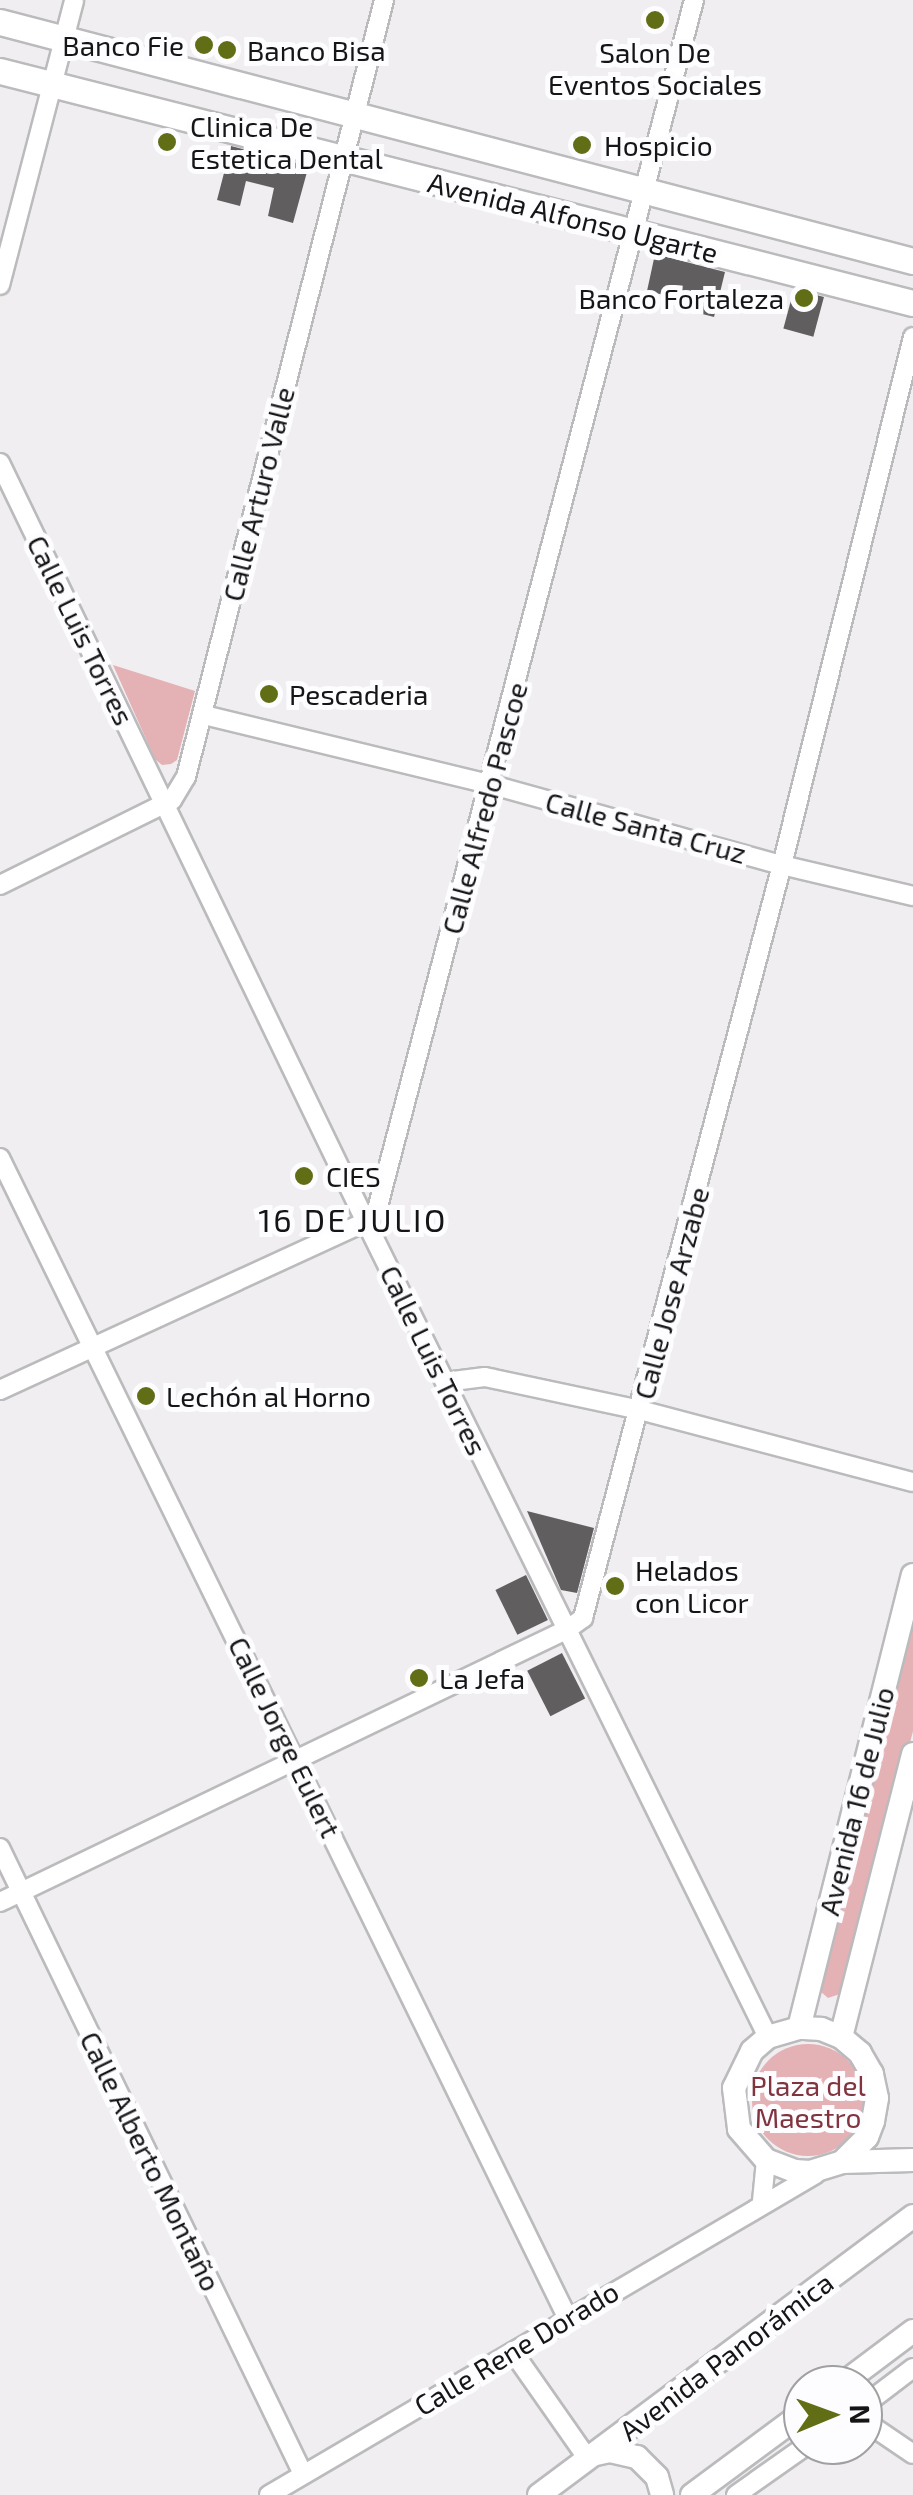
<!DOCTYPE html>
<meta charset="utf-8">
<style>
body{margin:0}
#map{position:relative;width:913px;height:2495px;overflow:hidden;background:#f0eef1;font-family:"Exo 2",sans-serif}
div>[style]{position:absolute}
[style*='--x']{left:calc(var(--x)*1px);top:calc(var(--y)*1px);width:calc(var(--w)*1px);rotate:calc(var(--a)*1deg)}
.green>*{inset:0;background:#e4b1b4}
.round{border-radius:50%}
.building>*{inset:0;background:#615e60;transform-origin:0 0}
.roads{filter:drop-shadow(2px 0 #bbbabd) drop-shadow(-2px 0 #bbbabd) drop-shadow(0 2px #bbbabd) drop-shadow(0 -2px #bbbabd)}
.minor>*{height:18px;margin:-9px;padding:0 9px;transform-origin:9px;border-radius:9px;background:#fff}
.tertiary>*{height:22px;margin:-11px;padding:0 11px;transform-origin:11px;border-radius:11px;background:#fff}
.secondary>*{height:25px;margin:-12.5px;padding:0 12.5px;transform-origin:12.5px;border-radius:12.5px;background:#fff}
.dots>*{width:28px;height:28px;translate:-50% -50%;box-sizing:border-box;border:5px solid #fdfcff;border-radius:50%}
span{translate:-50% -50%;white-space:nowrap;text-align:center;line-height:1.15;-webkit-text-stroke:10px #fdfcff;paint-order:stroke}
.poi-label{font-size:28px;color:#151516}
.right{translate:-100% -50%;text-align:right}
.left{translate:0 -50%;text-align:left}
.street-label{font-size:28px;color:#151516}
.park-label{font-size:28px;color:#81333e}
.quarter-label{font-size:32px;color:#151516;letter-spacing:2.5px}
.north{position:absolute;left:783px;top:2365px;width:100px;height:100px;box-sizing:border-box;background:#fdfcff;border:2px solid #a0a0a2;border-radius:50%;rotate:89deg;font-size:28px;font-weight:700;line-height:40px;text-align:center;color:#151516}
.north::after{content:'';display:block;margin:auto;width:35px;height:45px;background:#626e16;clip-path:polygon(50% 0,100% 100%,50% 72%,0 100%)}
</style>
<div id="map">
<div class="green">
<i style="clip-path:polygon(113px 665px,195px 691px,177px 760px,171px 764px,162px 765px,155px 759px)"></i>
<i style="clip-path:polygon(913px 1613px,913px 1731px,846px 1992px,828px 1998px,820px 1991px)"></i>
<i class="round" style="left:752px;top:2044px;width:112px;height:112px"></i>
</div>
<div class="building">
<i style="clip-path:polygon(231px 146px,301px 164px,307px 172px,293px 223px,268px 216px,274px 188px,246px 181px,240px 206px,217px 200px)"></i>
<i style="clip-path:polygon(655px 254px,725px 272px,714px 317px,683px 309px,685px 300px,647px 291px)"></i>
<i style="left:794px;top:289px;width:31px;height:41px;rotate:15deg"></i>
<i style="clip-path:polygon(527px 1511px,594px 1528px,577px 1593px,561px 1590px)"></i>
<i style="left:526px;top:1575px;width:50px;height:34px;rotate:64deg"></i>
<i style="left:562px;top:1653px;width:51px;height:39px;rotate:63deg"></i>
</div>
<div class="roads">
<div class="minor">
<i style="--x:0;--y:285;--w:294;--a:-75.4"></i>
<i style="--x:0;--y:463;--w:843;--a:64.26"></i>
<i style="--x:366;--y:1222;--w:909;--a:63.75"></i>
<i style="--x:204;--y:715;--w:293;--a:13.6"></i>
<i style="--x:489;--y:784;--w:304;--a:15.5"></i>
<i style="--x:782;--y:865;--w:135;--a:13.3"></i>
<i style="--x:0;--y:885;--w:192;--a:-26.3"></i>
<i style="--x:172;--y:800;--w:27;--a:-59"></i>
<i style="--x:186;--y:777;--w:802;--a:-75.7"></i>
<i style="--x:0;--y:1158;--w:1290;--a:63.93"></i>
<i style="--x:445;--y:1382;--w:40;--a:-7.1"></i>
<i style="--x:485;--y:1377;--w:158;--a:12"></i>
<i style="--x:640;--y:1410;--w:282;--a:14.8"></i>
<i style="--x:0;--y:1390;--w:403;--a:-24.7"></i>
<i style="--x:366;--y:1222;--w:16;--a:-47"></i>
<i style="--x:377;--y:1210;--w:1251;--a:-75.32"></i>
<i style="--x:0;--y:1848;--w:695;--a:64.17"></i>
<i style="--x:0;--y:1902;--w:630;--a:-25.67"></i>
<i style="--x:568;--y:1629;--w:19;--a:-36"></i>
<i style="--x:583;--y:1618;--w:779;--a:-75.2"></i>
<i style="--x:782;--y:865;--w:544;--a:-76.07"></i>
<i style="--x:762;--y:2201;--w:41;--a:-84.4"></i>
<i style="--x:513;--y:2352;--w:131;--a:55"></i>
<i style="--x:863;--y:2406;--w:63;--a:-37.2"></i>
<i style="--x:863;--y:2420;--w:60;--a:34.2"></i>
<i style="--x:269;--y:2495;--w:634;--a:-30.41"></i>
<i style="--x:736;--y:2495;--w:87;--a:-35.2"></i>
</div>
<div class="tertiary">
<i style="--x:799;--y:2028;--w:467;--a:-75.9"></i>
<i style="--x:841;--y:2037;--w:292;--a:-75.7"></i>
<i style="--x:842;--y:2162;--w:35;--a:-45"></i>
<i style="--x:867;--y:2137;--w:17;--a:-69"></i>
<i style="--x:873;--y:2121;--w:23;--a:-80"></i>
<i style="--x:877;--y:2098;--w:25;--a:-102"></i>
<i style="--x:872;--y:2074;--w:24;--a:-120"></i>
<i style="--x:860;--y:2053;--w:25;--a:-140"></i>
<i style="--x:841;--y:2037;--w:22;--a:-158"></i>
<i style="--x:821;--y:2029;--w:22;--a:-177"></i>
<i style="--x:799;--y:2028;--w:32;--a:164"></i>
<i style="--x:768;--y:2037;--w:21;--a:139"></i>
<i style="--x:752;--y:2051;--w:41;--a:115.9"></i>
<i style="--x:734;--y:2088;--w:41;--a:83"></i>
<i style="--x:739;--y:2129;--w:41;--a:48.9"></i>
<i style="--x:766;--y:2160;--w:31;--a:21"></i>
<i style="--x:795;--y:2171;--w:15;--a:4"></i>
<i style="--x:810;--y:2172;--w:34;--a:-17"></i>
<i style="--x:842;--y:2162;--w:71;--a:-1.6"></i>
<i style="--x:841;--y:2385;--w:90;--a:-36.9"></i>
<i style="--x:596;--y:2454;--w:14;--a:-12"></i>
<i style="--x:610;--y:2451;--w:28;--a:13"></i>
<i style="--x:637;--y:2457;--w:28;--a:45"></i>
<i style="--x:657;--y:2477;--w:19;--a:74"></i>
<i style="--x:539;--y:2495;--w:467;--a:-36.7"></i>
<i style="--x:692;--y:2495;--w:138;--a:-36.5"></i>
</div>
<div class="secondary">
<i style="--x:0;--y:22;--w:944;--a:14.67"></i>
<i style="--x:0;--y:71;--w:942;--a:14.26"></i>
</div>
</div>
<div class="dots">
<i style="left:655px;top:20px;background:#626e16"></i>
<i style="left:204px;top:45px;background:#626e16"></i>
<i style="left:227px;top:50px;background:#626e16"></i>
<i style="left:167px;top:142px;background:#626e16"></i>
<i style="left:582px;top:145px;background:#626e16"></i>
<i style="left:804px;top:298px;background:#626e16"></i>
<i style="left:269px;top:694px;background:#626e16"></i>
<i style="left:304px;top:1176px;background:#626e16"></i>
<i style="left:146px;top:1396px;background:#626e16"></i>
<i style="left:615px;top:1586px;background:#626e16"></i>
<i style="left:419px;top:1678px;background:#626e16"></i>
</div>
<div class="poi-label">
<span class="right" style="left:184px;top:45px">Banco Fie</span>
<span class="left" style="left:247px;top:50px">Banco Bisa</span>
<span style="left:655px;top:68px">Salon De<br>Eventos Sociales</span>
<span class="left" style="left:190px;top:142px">Clinica De<br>Estetica Dental</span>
<span class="left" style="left:604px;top:145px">Hospicio</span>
<span class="right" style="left:784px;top:298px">Banco Fortaleza</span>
<span class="left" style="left:289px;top:694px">Pescaderia</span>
<span class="left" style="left:326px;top:1176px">CIES</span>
<span class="left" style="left:166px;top:1396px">Lechón al Horno</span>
<span class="left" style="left:635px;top:1586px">Helados<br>con Licor</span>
<span class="left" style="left:439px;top:1678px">La Jefa</span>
</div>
<div class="street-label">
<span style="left:573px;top:217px;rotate:14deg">Avenida Alfonso Ugarte</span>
<span style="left:258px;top:494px;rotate:-76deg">Calle Arturo Valle</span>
<span style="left:81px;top:630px;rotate:64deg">Calle Luis Torres</span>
<span style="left:484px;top:808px;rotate:-75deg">Calle Alfredo Pascoe</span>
<span style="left:646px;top:827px;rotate:15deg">Calle Santa Cruz</span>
<span style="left:671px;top:1293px;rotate:-75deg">Calle Jose Arzabe</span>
<span style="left:434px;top:1360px;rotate:64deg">Calle Luis Torres</span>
<span style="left:285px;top:1737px;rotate:64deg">Calle Jorge Eulert</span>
<span style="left:856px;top:1801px;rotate:-76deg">Avenida 16 de Julio</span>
<span style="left:151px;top:2161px;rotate:64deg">Calle Alberto Montaño</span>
<span style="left:516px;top:2348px;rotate:-31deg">Calle Rene Dorado</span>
<span style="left:726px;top:2356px;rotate:-37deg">Avenida Panorámica</span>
</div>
<div class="park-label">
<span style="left:808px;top:2101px">Plaza del<br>Maestro</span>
</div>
<div class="quarter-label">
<span style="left:353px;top:1219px">16 DE JULIO</span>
</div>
<div class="north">N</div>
</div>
